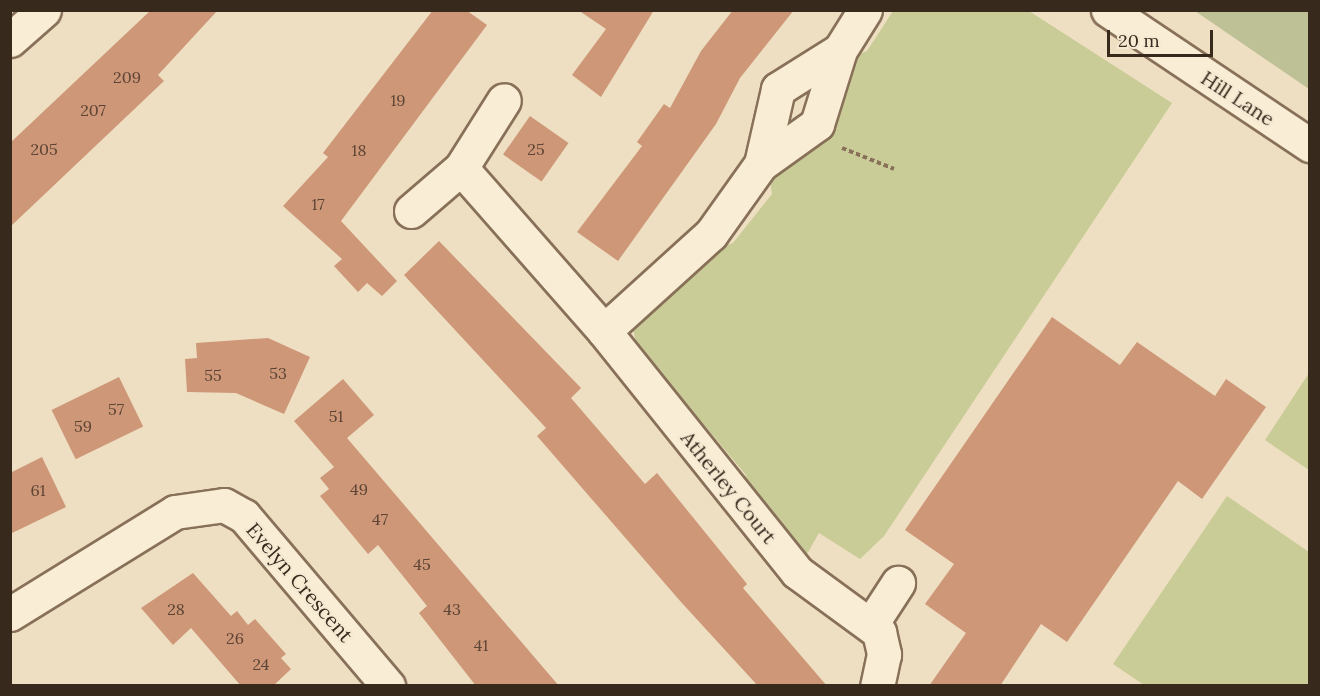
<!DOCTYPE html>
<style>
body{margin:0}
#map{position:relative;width:1320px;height:696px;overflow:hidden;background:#eedfc2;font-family:Lora,serif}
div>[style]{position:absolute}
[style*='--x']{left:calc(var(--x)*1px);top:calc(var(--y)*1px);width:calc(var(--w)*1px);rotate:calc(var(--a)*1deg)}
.green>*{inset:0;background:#c9cc96}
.cemetery>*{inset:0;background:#bec195}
.building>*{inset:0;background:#cd9778;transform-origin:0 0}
.path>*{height:4px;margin-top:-2px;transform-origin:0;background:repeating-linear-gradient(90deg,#887059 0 4.5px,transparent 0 7.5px)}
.roads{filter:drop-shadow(2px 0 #887059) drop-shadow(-2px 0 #887059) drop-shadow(0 2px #887059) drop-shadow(0 -2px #887059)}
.minor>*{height:33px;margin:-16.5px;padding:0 16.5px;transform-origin:16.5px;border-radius:16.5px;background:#f9edd5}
span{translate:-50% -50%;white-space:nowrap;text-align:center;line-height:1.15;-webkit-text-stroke:4.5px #f6e9d2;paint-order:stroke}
.number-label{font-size:16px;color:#5d4434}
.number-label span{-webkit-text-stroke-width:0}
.street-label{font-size:20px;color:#38291d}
.frame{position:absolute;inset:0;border:12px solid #38291d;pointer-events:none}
.scale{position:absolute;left:1107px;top:30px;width:106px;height:27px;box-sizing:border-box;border:3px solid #38291d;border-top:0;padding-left:8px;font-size:18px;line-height:21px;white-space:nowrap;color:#38291d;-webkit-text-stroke:4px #f6e9d2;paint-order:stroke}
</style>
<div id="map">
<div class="green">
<i style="clip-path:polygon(893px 11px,1029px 11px,1172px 103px,884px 536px,860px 559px,819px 533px,803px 561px,745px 494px,746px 475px,705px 426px,687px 421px,661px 393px,659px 373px,637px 347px,633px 328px,643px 311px,712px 250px,733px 243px,772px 194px,769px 173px,845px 60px,867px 51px)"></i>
<i style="clip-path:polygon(1309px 373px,1309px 470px,1265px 440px)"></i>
<i style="clip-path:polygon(1227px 496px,1309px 552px,1309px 685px,1144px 685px,1113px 664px)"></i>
</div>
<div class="cemetery">
<i style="clip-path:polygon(1195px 11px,1309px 11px,1309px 89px)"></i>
</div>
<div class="building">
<i style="clip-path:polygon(151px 10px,218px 10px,158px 75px,164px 81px,10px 227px,10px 143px)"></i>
<i style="clip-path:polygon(433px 10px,466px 10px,487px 25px,341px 221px,397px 281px,382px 296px,367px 283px,358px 292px,334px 266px,342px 259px,283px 206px,328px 157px,323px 153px)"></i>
<i style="clip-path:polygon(578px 10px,654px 10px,601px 97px,572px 75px,606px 29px)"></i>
<i style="clip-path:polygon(733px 10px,794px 10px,740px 78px,716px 124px,618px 261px,577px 232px,642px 146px,637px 142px,664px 104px,670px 108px,701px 51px)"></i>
<i style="left:530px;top:116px;width:47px;height:47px;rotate:35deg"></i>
<i style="clip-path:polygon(439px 241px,581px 388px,571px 398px,645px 484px,657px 473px,747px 584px,743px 588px,827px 686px,758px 686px,681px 602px,537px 436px,546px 428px,404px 275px)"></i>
<i style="clip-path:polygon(1052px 317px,1120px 365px,1137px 342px,1215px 396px,1226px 379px,1266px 407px,1202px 499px,1178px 481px,1067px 642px,1041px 624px,1000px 686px,929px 686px,966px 633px,925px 604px,954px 564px,905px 530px)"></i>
<i style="clip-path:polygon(268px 338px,310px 357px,284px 414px,236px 393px,187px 392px,185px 359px,197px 358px,196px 343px)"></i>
<i style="left:119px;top:377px;width:55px;height:75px;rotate:64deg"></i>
<i style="clip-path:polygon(343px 379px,374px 415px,347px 438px,559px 686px,476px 686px,419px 613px,427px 606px,378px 545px,368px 554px,320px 496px,329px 489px,320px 478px,334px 467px,294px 421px)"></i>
<i style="clip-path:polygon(42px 457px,66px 507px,10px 534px,10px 473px)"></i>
<i style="clip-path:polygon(193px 573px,231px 616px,237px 611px,248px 625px,255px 619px,286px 654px,281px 658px,291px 669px,273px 686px,241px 686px,191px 628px,173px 645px,141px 608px)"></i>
</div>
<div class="path">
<i style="--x:842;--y:148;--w:56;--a:22"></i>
</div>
<div class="roads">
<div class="minor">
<i style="--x:1108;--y:10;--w:243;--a:33.8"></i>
<i style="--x:10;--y:40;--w:45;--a:-41.4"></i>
<i style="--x:761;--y:164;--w:77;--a:-77.2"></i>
<i style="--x:778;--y:89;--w:73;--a:-32.2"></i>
<i style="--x:461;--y:168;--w:217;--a:48.7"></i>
<i style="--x:604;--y:331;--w:309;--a:51.3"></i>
<i style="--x:797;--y:572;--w:102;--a:36.2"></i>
<i style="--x:879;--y:632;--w:23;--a:77"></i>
<i style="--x:884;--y:654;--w:33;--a:102"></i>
<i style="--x:411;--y:211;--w:66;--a:-40.7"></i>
<i style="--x:461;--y:168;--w:80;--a:-57.7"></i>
<i style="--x:604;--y:331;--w:144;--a:-42.2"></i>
<i style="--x:711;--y:234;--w:86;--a:-54.5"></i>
<i style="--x:761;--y:164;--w:69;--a:-35.5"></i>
<i style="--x:817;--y:124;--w:77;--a:-72.7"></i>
<i style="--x:840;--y:50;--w:47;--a:-58"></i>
<i style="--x:10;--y:614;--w:194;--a:-31.7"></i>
<i style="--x:175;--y:512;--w:49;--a:-8.1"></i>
<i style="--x:224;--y:505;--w:23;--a:29"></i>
<i style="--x:244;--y:516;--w:223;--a:49.7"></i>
<i style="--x:872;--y:623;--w:48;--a:-57"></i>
</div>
</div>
<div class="number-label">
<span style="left:127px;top:77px">209</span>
<span style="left:398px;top:100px">19</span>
<span style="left:93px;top:110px">207</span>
<span style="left:44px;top:149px">205</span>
<span style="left:536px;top:149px">25</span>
<span style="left:359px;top:150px">18</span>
<span style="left:318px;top:204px">17</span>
<span style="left:278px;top:373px">53</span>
<span style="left:213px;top:375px">55</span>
<span style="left:116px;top:409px">57</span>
<span style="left:336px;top:416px">51</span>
<span style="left:83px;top:426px">59</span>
<span style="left:359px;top:489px">49</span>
<span style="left:38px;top:490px">61</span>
<span style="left:380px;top:519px">47</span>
<span style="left:422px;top:564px">45</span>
<span style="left:176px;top:609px">28</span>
<span style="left:452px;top:609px">43</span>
<span style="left:235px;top:638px">26</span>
<span style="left:481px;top:645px">41</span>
<span style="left:261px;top:664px">24</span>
</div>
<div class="street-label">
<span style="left:1238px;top:98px;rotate:33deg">Hill Lane</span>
<span style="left:729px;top:487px;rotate:51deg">Atherley Court</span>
<span style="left:300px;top:582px;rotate:49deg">Evelyn Crescent</span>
</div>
<div class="frame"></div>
<div class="scale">20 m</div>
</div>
